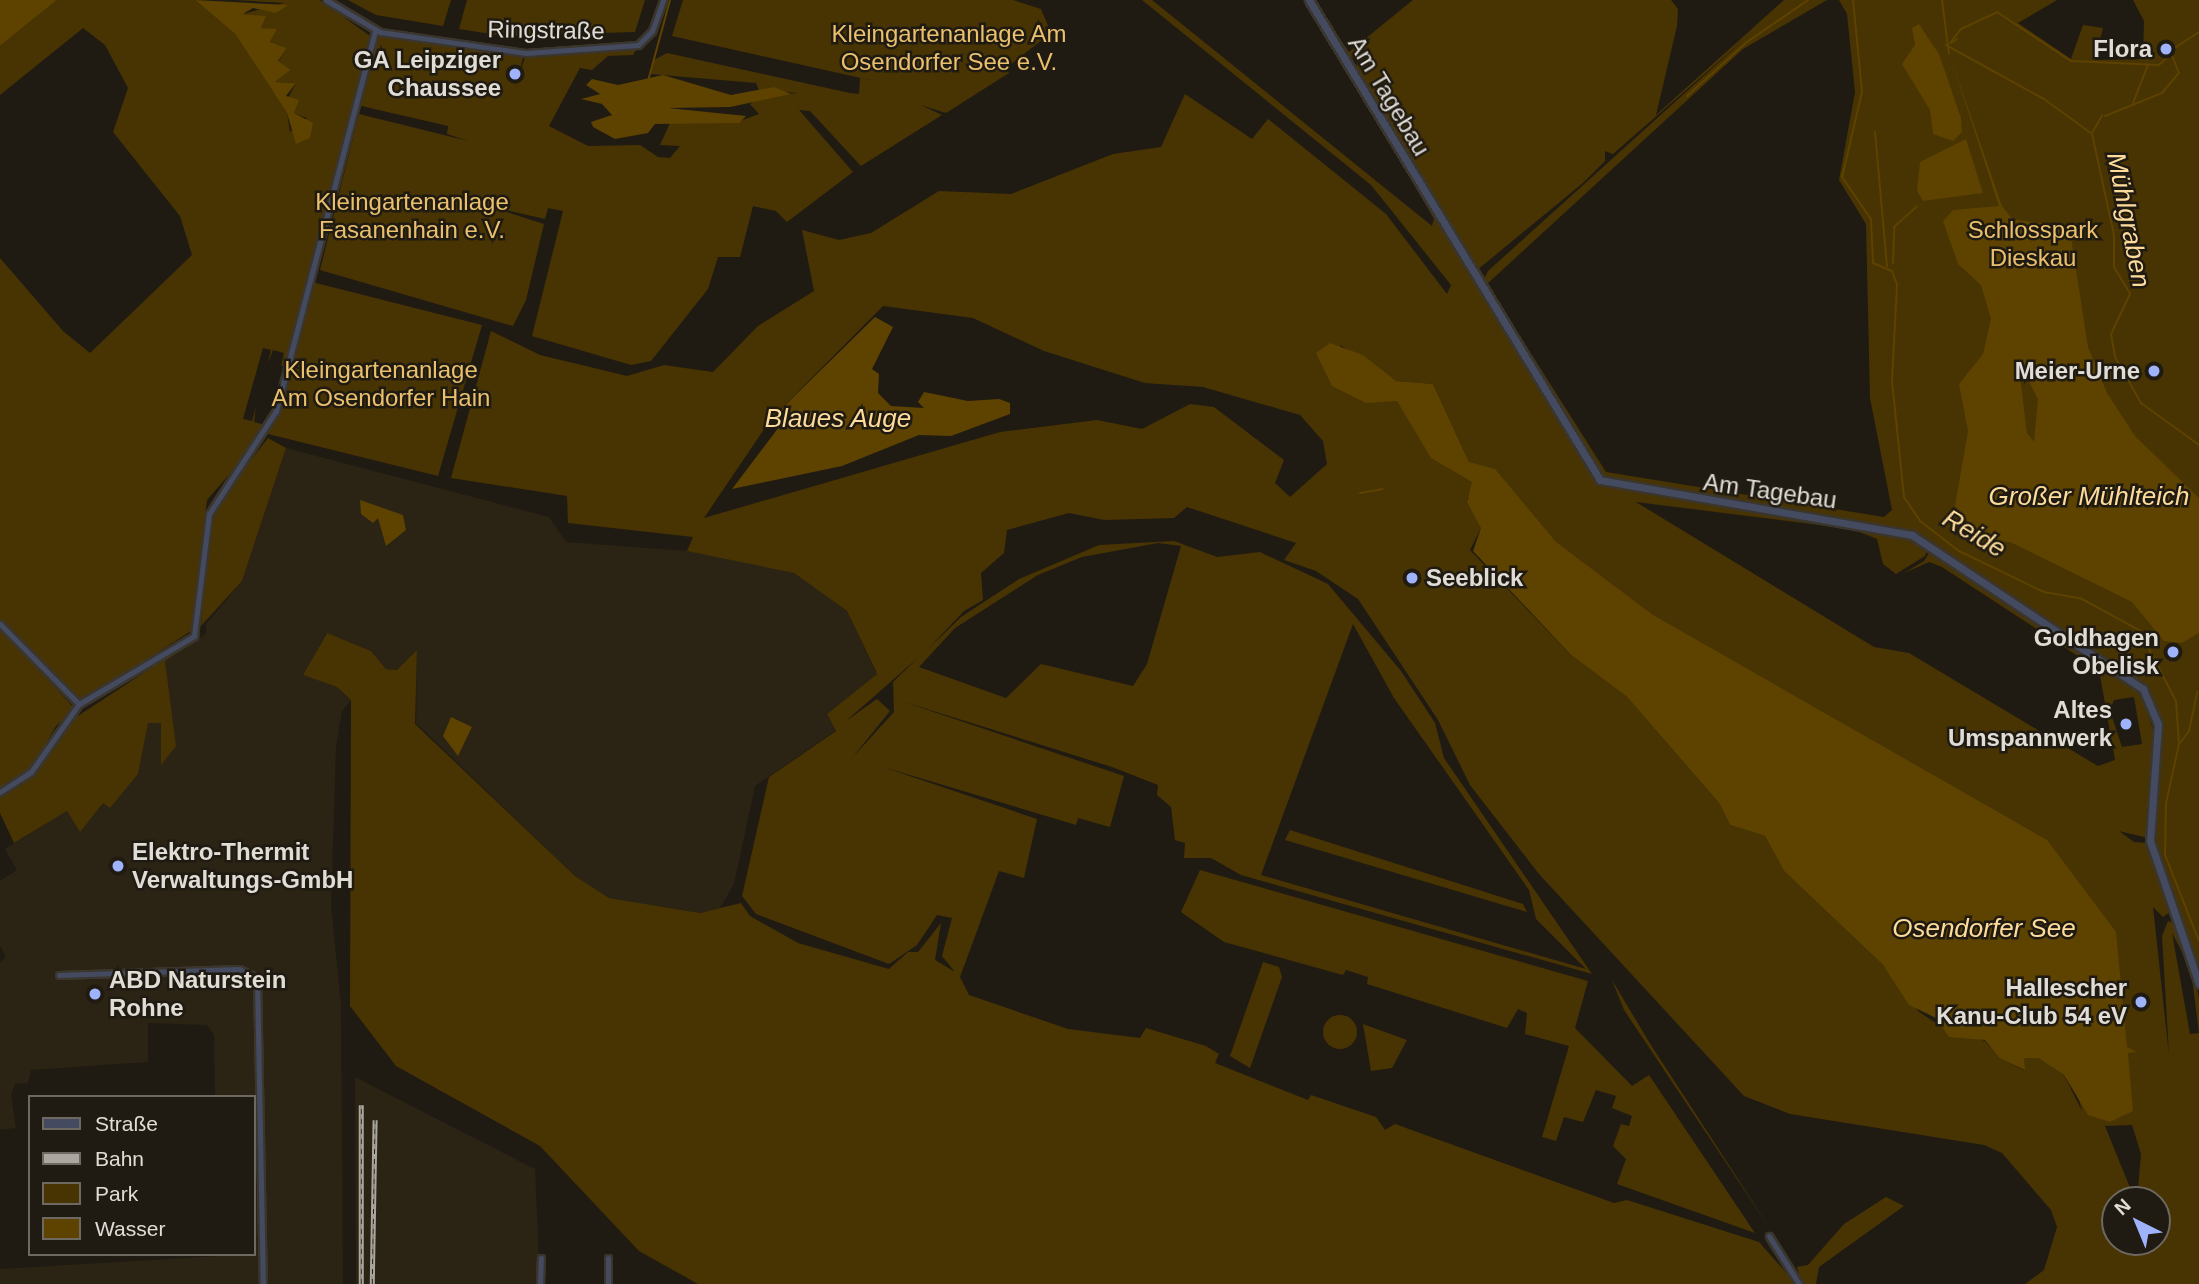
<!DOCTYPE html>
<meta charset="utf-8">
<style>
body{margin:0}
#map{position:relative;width:2199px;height:1284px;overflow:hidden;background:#201b12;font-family:Helvetica,sans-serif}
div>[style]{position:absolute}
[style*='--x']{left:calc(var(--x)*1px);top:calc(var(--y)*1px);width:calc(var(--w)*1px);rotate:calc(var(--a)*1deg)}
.built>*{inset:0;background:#2b2314}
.green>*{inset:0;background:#483302}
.round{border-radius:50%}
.water>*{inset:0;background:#5d4200}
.stream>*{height:2px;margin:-1px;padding:0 1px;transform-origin:1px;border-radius:1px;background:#5d4200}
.roads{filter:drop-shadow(2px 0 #3b362d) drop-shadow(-2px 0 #3b362d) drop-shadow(0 2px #3b362d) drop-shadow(0 -2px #3b362d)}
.minor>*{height:5px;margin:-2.5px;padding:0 2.5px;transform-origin:2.5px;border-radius:2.5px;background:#444b61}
.tertiary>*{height:7px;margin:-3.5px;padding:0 3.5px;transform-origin:3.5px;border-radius:3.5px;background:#444b61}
.rail>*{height:4.5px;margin-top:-2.25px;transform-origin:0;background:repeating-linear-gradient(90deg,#201b12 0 5px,#aba7a0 0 10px);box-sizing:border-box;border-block:2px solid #aba7a0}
.dots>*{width:19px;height:19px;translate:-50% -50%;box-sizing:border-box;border:4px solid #201b12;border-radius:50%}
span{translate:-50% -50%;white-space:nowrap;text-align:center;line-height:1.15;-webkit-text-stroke:5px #201b12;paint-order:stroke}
.street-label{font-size:24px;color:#e0dcd6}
.park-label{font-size:24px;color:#eac06d}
.poi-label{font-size:24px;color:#e0dcd6;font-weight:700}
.right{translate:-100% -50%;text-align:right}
.left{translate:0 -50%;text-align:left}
.water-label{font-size:26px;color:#fddb9b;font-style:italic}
.legend{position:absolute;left:28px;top:1095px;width:228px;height:161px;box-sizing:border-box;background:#201b12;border:2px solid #6d6860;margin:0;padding:9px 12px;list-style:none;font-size:21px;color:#e0dcd6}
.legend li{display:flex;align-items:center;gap:14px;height:35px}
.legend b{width:35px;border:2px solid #6d6860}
.north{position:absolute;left:2101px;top:1186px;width:70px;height:70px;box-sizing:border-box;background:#201b12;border:2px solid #6d6860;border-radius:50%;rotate:317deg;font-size:19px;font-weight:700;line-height:28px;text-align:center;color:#e0dcd6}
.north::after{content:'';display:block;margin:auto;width:24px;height:32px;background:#9fb3fd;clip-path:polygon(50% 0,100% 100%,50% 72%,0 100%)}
</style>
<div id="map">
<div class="built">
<i style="clip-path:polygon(286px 448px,549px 517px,566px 542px,728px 554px,794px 573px,847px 611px,877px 674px,827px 714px,836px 730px,755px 786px,734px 884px,720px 908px,700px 913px,609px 898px,575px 876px,416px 723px,417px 651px,397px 670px,386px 669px,371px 651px,326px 633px,304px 675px,337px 687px,351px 700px,342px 711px,336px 748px,331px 907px,341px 1004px,343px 1284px,0 1284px,0 1269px,254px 1254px,254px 1097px,215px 1097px,214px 1035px,207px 1025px,148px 1023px,148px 1062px,31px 1070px,28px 1083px,15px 1084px,11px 1094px,16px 1128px,0 1130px,0 963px,6px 956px,0 946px,0 881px,17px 870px,5px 849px,67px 811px,104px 803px,109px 807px,138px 774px,147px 723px,161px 722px,165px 660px,206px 634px,206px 624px,242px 581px)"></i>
<i style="clip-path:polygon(355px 1077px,535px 1169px,540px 1284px,356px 1284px)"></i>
</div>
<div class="green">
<i style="clip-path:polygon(57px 0,195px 0,235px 34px,287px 113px,290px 132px,307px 118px,293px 113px,295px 100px,287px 100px,296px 83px,275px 82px,291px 70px,278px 62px,287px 48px,270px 42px,276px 30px,261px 28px,265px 17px,243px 14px,284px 3px,235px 0,320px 0,370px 36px,287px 366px,281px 366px,284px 353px,273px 350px,268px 363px,271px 350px,263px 348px,243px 419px,252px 421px,256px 407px,254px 422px,265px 425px,272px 413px,259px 440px,207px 500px,191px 631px,80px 702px,0 621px,0 258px,63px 331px,90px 353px,192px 255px,180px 216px,113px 132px,128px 88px,105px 45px,83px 28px,0 95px,0 46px)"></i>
<i style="clip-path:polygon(348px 0,451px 0,443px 26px,376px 15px)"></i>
<i style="clip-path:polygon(467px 0,645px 0,635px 32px,504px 36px,459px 29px)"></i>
<i style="clip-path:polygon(683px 0,1013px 0,1041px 9px,1051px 33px,1006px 68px,1009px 73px,946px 113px,921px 105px,942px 115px,861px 166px,810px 111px,799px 110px,853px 172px,787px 222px,776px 211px,753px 206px,740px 257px,718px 257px,708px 289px,651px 361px,631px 365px,532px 336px,563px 211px,548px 208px,545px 219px,488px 206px,544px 224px,526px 300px,513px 326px,320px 270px,359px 114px,468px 141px,447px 134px,448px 126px,357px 105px,378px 33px,524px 54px,515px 89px,526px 54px,637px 48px,633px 55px,608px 56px,592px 70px,580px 68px,549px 126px,588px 146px,640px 145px,658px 157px,670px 158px,680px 146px,660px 145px,670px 123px,737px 122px,759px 114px,750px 104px,756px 98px,797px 93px,759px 90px,756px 83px,650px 74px,654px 60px,667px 53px,850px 93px,859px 94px,860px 78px,879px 82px,672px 36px)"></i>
<i style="clip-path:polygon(evenodd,1142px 0,1152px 0,1432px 226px,1434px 219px,1307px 0,1600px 483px,1915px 539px,1928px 549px,1925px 556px,1896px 574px,1883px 564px,1877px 539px,1852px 529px,1636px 502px,1874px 647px,1909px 653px,2098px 766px,2115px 760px,2099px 670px,1942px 567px,1929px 562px,1904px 573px,1924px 561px,1931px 550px,2140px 690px,2157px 742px,2148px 838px,2119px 831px,2134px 842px,2148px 843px,2170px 912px,2163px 917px,2153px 907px,2169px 1055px,2162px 936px,2168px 921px,2176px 924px,2189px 965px,2172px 933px,2190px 1034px,2199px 1033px,2191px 970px,2198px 992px,2199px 998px,2199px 1284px,2025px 1284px,2044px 1270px,2057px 1227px,2051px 1210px,2002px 1153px,1984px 1145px,1790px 1114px,1744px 1096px,1539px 874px,1470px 785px,1438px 720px,1358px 599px,1316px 571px,1284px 560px,1296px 543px,1187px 507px,1174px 518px,1104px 520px,1069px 513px,1007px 530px,1004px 553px,981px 573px,983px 600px,964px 611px,927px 650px,961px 617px,1019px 579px,1099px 545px,1174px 541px,1217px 557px,1260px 552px,1328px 584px,1401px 671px,1435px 723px,1444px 758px,1592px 974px,1241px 875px,1211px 858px,1184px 858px,1185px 843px,1175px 840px,1171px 807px,1157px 795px,1158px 785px,1112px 767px,901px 701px,1124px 776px,1110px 827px,1078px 818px,1076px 825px,883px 767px,1037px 819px,1024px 878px,999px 871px,960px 977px,969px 995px,1068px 1029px,1140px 1038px,1146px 1028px,1206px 1046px,1219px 1054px,1215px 1063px,1308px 1100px,1311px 1095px,1376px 1117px,1385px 1130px,1395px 1124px,1614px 1203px,1627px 1200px,1759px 1242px,1796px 1284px,698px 1284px,639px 1251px,540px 1146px,396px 1066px,350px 1006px,351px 700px,337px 687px,303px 675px,327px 633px,371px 651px,386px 669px,397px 670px,417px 650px,415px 724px,575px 876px,609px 898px,700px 913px,741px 903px,750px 916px,798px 943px,889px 969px,908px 952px,918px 952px,941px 923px,935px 960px,955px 972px,942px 956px,952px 918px,937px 915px,917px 945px,889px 964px,756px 914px,742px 896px,769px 777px,836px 731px,827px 714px,877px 674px,875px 669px,847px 611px,794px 573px,687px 551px,693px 537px,568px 523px,567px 496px,451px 478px,491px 331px,540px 355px,627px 376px,664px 365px,713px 372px,758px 326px,814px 291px,802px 230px,839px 240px,871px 233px,939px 191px,1011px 194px,1113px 154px,1161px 147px,1185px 94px,1252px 139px,1268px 119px,1386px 214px,1447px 294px,1451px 285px,1371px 185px,1142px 0,883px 306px,973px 318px,1044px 351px,1145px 383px,1203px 387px,1300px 415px,1323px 441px,1327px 464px,1290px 497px,1275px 483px,1284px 460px,1214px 407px,1190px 404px,1142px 429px,1097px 420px,1000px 432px,704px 518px,771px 419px,883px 306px,1142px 0,1340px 345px,1396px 381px,1433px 384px,1469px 462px,1563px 549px,1651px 615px,2001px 815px,2082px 1111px,2064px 1075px,2038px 1058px,2023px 1058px,2024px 1070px,1999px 1058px,1985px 1041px,1940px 1026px,1918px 1011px,1883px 965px,1784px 871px,1765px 836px,1730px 825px,1719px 803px,1627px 697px,1571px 655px,1470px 550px,1483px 524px,1467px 499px,1475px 484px,1428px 450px,1402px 400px,1360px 399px,1340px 345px,1142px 0,1158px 543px,1181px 546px,1147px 664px,1133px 686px,1041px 664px,1006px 698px,919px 667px,955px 628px,1038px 575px,1082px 557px,1158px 543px,1142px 0,1353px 624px,1394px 698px,1529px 890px,1536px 919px,1586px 969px,1261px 875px,1353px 624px,1142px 0,920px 656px,893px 682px,894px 712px,852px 758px,890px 711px,877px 699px,846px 721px,920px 656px,1142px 0,2134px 697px,2142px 744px,2122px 747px,2110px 711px,2114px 700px,2134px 697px,1142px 0,2132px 1125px,2141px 1154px,2137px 1200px,2157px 1200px,2157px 1242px,2115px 1242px,2115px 1200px,2135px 1200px,2105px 1126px,2132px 1125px)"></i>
<i style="clip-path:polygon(1313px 0,1349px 52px,1413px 0,1671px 0,1678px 9px,1677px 26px,1656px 115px,1784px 0,1827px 0,1743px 49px,1487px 284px,1606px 472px,1884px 517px,1892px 510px,1870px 398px,1866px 224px,1839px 180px,1855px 92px,1847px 14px,1839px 0,2057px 0,2018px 23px,2071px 59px,2083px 25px,2103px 28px,2095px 60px,2143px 59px,2144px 21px,2133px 0,2199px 0,2199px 975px,2152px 841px,2160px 724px,2135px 677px,1906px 530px,1603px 477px,1482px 283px,1488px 271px,1748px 36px,1613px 154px,1605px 151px,1605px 161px,1584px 182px,1476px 271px,1357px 75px,1357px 61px,1343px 51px)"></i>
<i style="clip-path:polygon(312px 282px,482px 325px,438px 476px,268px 434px,290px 367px,303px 370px,290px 362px)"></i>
<i style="clip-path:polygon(268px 438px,286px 448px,242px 581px,201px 626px,212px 510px)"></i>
<i style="clip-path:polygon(0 628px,75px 709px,56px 726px,32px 768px,0 790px)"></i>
<i style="clip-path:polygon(206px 632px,165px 661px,176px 746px,161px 765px,161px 723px,148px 723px,138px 774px,110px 808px,103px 803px,80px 832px,67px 811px,14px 843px,0 813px,0 794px,27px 777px,58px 729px)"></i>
<i style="clip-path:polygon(1290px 830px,1523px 904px,1527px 912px,1285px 840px)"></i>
<i style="clip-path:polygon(1200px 870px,1588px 981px,1575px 1028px,1632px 1086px,1649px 1075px,1755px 1233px,1617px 1184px,1626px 1159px,1613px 1146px,1621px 1124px,1629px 1126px,1632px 1116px,1612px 1108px,1616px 1096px,1596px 1090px,1583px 1122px,1564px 1117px,1556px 1141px,1542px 1137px,1569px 1046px,1525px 1034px,1527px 1013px,1518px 1009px,1507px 1028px,1367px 984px,1368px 977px,1346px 970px,1343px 975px,1224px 942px,1181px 912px)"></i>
<i style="clip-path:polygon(1263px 962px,1279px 967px,1282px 977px,1250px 1068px,1230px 1056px)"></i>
<i style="clip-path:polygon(1612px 980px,1649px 1042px,1771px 1230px,1624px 1010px)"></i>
<i class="round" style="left:1323px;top:1015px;width:34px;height:34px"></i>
<i style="clip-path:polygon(1363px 1024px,1407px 1040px,1392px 1068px,1371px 1071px)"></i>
<i style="clip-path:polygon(1886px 1197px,1904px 1206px,1819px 1267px,1816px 1284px,1802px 1284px,1797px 1267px,1808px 1265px,1844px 1224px)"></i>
</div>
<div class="water">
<i style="clip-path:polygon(0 0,57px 0,0 46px)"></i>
<i style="clip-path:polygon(195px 0,288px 5px,276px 13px,253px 8px,243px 14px,266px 16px,261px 28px,277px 29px,270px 42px,287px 48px,278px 61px,291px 70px,275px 82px,296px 83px,286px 96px,299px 100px,294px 113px,313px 123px,310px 138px,296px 144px,287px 113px,235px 34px)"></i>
<i style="clip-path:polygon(1919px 24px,1939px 54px,1961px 118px,1962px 132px,1953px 141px,1933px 134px,1930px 110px,1902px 64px,1915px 45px,1912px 28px)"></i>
<i style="clip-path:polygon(evenodd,1949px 53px,2002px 206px,2012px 219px,2054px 225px,2071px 237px,2088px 347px,2107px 393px,2135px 436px,2199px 498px,2199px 633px,2182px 643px,2164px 641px,2132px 602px,2010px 542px,1984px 540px,1955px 506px,1968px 431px,1959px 384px,1983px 354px,1991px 319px,1981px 285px,1958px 264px,1943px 221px,1953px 210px,1999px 206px,1949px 53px,2018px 360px,2038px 399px,2034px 442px,2027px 433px,2018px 360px)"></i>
<i style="clip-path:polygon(663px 75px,731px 95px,774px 87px,791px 94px,730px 107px,668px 108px,746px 116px,739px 123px,655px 124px,648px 133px,615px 139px,593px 127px,591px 122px,612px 115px,602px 104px,581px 99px,600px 94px,586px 85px,592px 79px,618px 85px)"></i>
<i style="clip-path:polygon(1966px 139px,1983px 193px,1923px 201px,1917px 191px,1920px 162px)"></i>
<i style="clip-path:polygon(875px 317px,893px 327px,872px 369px,879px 374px,878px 393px,891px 406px,924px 408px,918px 402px,924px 392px,968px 401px,999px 399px,1010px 403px,1010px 414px,951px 436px,919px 435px,842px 466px,732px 489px,782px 423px,771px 419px)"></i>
<i style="clip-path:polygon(1330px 343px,1363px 355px,1396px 381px,1433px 384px,1469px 462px,1495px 469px,1556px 542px,1653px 615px,2047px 840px,2116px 932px,2127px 1047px,2137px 1052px,2128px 1053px,2133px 1111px,2110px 1122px,2088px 1115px,2064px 1075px,2038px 1058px,2024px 1058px,2025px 1070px,1999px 1058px,1985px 1040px,1949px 1037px,1936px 1018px,1909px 1005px,1883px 965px,1784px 871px,1765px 836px,1730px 825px,1719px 803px,1627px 697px,1571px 655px,1473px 551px,1481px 528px,1467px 502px,1472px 482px,1431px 458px,1397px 401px,1366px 403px,1332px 386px,1316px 353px)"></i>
<i style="clip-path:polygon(360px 500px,403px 515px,406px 530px,386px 546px,378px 518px,373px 523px,361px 514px)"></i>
<i style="clip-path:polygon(451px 717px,472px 727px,458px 756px,443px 736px)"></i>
</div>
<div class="stream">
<i style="--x:1853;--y:0;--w:92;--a:84.4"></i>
<i style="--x:1862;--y:92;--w:87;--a:103.2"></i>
<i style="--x:1842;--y:177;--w:51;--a:55.4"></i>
<i style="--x:1871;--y:219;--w:44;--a:87.4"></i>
<i style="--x:1873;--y:263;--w:21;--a:23"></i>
<i style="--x:1892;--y:271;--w:15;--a:70"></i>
<i style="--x:1897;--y:285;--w:96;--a:93"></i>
<i style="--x:1892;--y:381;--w:117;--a:84.1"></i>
<i style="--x:1904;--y:497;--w:29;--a:56"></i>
<i style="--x:1920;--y:521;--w:49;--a:37.6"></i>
<i style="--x:1959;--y:551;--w:94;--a:25.8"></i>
<i style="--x:2044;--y:592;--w:39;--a:10"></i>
<i style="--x:2082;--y:599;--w:65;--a:28.5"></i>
<i style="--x:2139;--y:630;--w:80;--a:62.5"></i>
<i style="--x:2176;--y:701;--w:43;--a:86"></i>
<i style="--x:2179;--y:744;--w:60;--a:102.4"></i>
<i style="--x:2166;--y:803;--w:52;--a:91.1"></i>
<i style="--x:2165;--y:855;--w:92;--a:68.4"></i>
<i style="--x:1942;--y:0;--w:54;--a:82.6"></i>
<i style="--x:1950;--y:43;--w:18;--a:-52"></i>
<i style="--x:1961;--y:29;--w:40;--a:-25"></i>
<i style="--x:1997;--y:12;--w:89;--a:33.5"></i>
<i style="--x:2071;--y:61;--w:88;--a:2.6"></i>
<i style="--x:2159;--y:65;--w:15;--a:-42"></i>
<i style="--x:1951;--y:43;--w:7;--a:-34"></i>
<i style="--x:1946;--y:45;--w:112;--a:28.9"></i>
<i style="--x:2044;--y:99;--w:59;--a:36.1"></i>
<i style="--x:2092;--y:134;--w:103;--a:77.7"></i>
<i style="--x:2114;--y:235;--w:32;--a:90"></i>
<i style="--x:2114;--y:267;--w:31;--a:59"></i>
<i style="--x:2130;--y:294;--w:44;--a:115.4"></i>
<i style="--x:2111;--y:334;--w:23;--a:80"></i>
<i style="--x:2115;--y:357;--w:53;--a:60.5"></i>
<i style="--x:2141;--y:403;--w:72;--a:35.9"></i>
<i style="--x:648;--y:81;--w:84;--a:-74.8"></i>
<i style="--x:1687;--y:96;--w:81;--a:-42"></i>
<i style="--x:1747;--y:42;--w:74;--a:-34.5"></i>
<i style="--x:2133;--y:103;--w:41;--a:-68.5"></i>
<i style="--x:2105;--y:116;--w:61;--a:-22"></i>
<i style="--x:2162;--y:93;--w:26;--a:-50"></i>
<i style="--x:2179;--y:73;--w:24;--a:-112"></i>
<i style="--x:2170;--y:51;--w:35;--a:-33"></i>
<i style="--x:1875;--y:132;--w:135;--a:84.9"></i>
<i style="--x:2092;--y:133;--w:20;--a:-60"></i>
<i style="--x:1893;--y:263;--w:36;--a:-88"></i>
<i style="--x:1894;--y:227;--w:31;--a:-42"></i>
<i style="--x:1360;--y:493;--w:23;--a:-10"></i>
<i style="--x:2180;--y:743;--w:15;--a:-53"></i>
<i style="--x:2189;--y:731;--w:40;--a:-78"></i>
</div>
<div class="roads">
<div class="minor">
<i style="--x:326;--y:0;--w:63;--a:30.7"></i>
<i style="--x:380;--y:32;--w:148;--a:8.2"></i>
<i style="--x:526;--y:53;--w:112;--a:-4.1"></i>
<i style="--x:638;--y:45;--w:20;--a:-45"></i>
<i style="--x:652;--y:31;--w:33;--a:-70"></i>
<i style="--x:0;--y:624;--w:112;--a:45.4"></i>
<i style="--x:79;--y:704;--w:134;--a:-30.6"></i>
<i style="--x:194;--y:636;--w:123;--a:-83"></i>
<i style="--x:209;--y:514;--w:123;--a:-57"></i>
<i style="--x:276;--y:411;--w:394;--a:-75.4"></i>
<i style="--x:0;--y:792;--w:37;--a:-33"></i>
<i style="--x:31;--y:772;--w:83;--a:-54.8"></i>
<i style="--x:59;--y:975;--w:180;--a:-1.9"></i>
<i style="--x:239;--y:969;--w:20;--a:27"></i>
<i style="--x:257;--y:978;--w:306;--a:88.9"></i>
<i style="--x:1769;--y:1236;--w:57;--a:58"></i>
<i style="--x:540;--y:1284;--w:26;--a:-88"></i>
<i style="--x:608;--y:1284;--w:26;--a:-90"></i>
</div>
<div class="tertiary">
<i style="--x:1309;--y:0;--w:561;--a:58.77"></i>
<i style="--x:1600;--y:480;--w:317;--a:10"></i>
<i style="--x:1912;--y:535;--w:278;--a:33.7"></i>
<i style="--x:2143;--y:689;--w:38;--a:67"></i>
<i style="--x:2158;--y:724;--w:117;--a:93.9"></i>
<i style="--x:2150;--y:841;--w:151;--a:71.1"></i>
</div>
</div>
<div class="rail">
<i style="--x:361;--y:1284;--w:179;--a:-90"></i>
<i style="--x:372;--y:1284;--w:164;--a:-89"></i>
</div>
<div class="dots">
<i style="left:2166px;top:49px;background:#9fb3fd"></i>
<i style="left:515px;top:74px;background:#9fb3fd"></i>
<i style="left:2154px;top:371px;background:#9fb3fd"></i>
<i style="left:1412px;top:578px;background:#9fb3fd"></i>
<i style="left:2173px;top:652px;background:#9fb3fd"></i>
<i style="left:2126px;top:724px;background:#9fb3fd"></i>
<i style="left:118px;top:866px;background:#9fb3fd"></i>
<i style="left:95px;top:994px;background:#9fb3fd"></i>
<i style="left:2141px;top:1002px;background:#9fb3fd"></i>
</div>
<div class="street-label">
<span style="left:546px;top:30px;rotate:1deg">Ringstraße</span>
<span style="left:1389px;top:96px;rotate:59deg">Am Tagebau</span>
<span style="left:1770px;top:491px;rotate:8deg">Am Tagebau</span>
</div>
<div class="park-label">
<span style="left:949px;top:48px">Kleingartenanlage Am<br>Osendorfer See e.V.</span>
<span style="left:412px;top:216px">Kleingartenanlage<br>Fasanenhain e.V.</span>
<span style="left:2033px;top:244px">Schlosspark<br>Dieskau</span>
<span style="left:381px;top:384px">Kleingartenanlage<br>Am Osendorfer Hain</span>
</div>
<div class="poi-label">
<span class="right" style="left:2152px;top:49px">Flora</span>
<span class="right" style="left:501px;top:74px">GA Leipziger<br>Chaussee</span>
<span class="right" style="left:2140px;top:371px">Meier-Urne</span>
<span class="left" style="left:1426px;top:578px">Seeblick</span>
<span class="right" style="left:2159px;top:652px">Goldhagen<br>Obelisk</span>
<span class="right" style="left:2112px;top:724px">Altes<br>Umspannwerk</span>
<span class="left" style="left:132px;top:866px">Elektro-Thermit<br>Verwaltungs-GmbH</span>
<span class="left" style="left:109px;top:994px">ABD Naturstein<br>Rohne</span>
<span class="right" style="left:2127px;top:1002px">Hallescher<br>Kanu-Club 54 eV</span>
</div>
<div class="water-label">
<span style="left:2128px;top:220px;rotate:79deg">Mühlgraben</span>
<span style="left:838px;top:419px">Blaues Auge</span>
<span style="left:2089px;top:497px">Großer Mühlteich</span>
<span style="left:1974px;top:534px;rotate:31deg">Reide</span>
<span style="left:1984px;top:929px">Osendorfer See</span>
</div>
<ul class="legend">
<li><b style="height:9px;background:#444b61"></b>Straße</li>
<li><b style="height:9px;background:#aba7a0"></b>Bahn</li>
<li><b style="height:19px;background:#483302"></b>Park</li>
<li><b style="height:19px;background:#5d4200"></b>Wasser</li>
</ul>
<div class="north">N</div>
</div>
